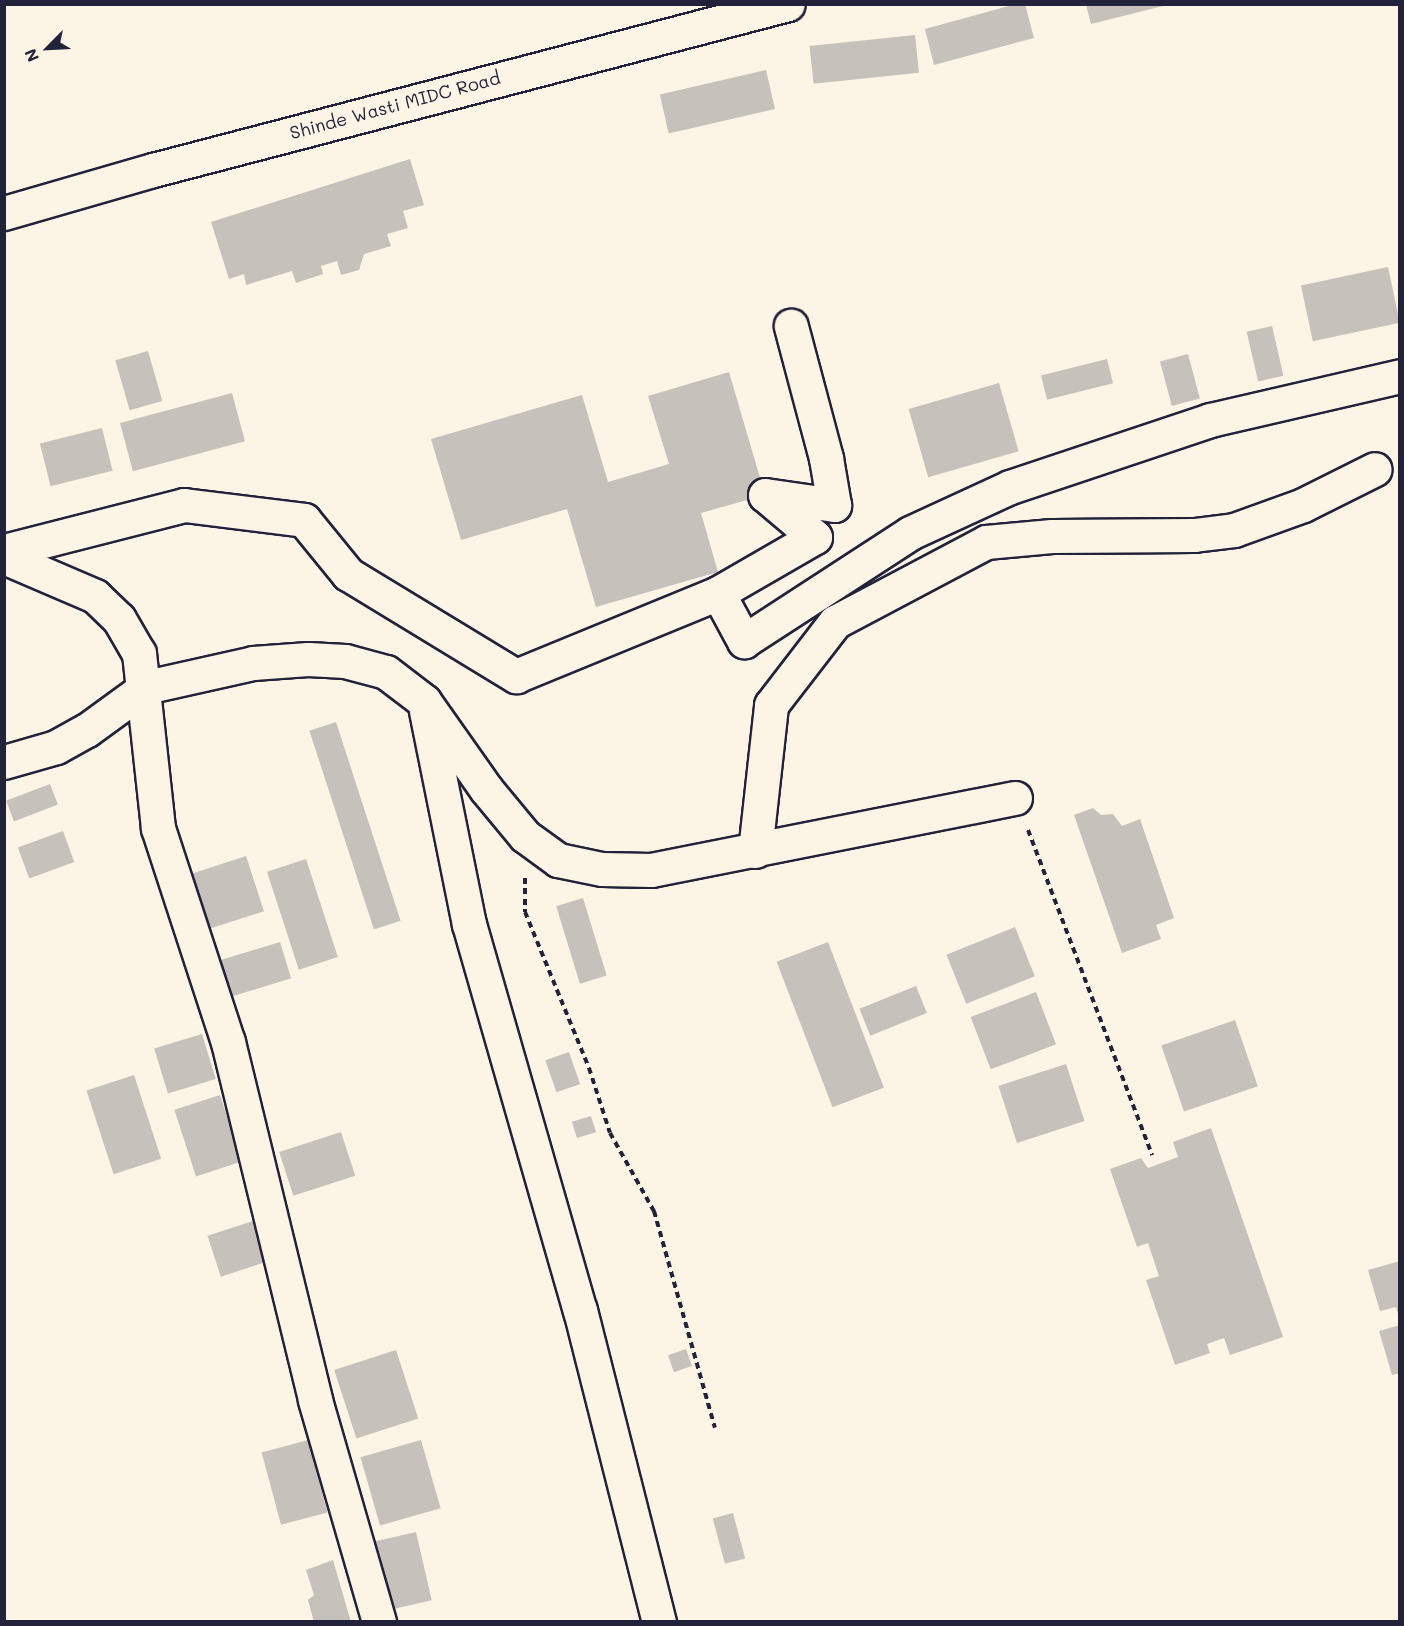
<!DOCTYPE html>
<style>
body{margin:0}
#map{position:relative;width:1404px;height:1626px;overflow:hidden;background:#fcf5e5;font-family:Mali,sans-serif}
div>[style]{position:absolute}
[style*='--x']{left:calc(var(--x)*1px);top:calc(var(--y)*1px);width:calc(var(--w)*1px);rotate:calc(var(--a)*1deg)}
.building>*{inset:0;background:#c6c1bb;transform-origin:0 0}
.path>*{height:4px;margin-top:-2px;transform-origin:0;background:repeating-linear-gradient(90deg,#22223b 0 6px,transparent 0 10.5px)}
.roads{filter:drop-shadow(2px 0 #22223b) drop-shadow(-2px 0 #22223b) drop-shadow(0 2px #22223b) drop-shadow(0 -2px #22223b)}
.minor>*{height:33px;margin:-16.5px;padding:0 16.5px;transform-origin:16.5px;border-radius:16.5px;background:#fcf5e5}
span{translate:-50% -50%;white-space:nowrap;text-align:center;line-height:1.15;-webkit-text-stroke:5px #fcf5e5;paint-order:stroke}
.street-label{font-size:18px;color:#22223b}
.frame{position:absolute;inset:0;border:6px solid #22223b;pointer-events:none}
.north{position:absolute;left:18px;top:18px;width:60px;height:60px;-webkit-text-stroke:4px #fcf5e5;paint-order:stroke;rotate:246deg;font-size:16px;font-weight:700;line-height:24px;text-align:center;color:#22223b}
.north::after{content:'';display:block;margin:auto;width:21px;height:27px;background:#22223b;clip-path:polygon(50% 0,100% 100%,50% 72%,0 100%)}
</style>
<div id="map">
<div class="building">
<i style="clip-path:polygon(1016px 4px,1025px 4px,1034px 38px,934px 65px,925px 29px)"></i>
<i style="clip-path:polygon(1086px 5px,1167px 5px,1091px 24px)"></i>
<i style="left:915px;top:35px;width:38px;height:106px;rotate:84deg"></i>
<i style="left:766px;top:70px;width:40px;height:109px;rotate:77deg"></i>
<i style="clip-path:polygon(410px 159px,424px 205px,403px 211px,408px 228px,387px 234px,391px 246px,364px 254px,359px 270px,341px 275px,337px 261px,321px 266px,323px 274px,296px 283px,292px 271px,246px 285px,244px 274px,229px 279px,211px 222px)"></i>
<i style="left:1388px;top:267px;width:57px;height:89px;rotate:78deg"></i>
<i style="left:1272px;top:326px;width:51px;height:26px;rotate:77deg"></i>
<i style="left:148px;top:351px;width:52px;height:34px;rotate:74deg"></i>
<i style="left:1188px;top:354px;width:46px;height:29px;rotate:75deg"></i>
<i style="left:1107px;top:359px;width:25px;height:68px;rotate:76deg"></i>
<i style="clip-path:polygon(729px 372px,765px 495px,701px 513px,718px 572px,596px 607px,567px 509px,461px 540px,431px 439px,582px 395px,608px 482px,669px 464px,648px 396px)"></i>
<i style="left:999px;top:383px;width:71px;height:94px;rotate:74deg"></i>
<i style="left:232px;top:393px;width:50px;height:116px;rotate:75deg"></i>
<i style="left:102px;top:428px;width:44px;height:64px;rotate:76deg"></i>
<i style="left:336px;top:722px;width:209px;height:28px;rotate:72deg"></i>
<i style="left:50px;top:784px;width:22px;height:47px;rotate:69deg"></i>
<i style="clip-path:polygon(1093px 808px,1101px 815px,1113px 814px,1122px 826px,1140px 819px,1174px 918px,1156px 925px,1161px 939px,1122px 953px,1074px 815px)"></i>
<i style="left:63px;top:831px;width:33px;height:48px;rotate:70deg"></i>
<i style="left:246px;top:856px;width:58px;height:67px;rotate:72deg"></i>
<i style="left:306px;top:859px;width:103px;height:41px;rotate:72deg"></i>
<i style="left:583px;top:898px;width:81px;height:28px;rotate:73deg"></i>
<i style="left:1015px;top:927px;width:53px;height:74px;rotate:68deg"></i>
<i style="left:280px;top:942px;width:38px;height:67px;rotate:73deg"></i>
<i style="left:828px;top:942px;width:156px;height:55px;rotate:69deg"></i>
<i style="left:916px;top:986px;width:29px;height:61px;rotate:68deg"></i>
<i style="left:1036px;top:992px;width:56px;height:70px;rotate:69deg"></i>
<i style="left:1235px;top:1020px;width:70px;height:78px;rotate:71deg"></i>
<i style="left:202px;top:1034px;width:47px;height:50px;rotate:73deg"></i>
<i style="left:569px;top:1052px;width:34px;height:25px;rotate:71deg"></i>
<i style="left:1066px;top:1064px;width:60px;height:71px;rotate:72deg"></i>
<i style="left:134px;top:1075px;width:88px;height:50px;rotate:72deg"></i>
<i style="left:220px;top:1095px;width:70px;height:48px;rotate:72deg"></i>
<i style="left:591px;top:1116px;width:17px;height:20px;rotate:73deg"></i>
<i style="clip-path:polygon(1211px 1128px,1283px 1337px,1230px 1355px,1224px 1338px,1207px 1344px,1210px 1353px,1175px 1365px,1146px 1280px,1159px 1276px,1148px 1243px,1137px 1247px,1110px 1169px,1141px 1158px,1148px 1168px,1178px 1157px,1173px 1142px)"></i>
<i style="left:341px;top:1132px;width:46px;height:65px;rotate:72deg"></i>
<i style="left:256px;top:1220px;width:43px;height:51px;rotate:72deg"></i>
<i style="clip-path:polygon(1400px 1261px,1400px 1317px,1399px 1317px,1396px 1307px,1380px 1311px,1368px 1270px)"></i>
<i style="clip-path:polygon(1400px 1325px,1400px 1373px,1392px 1375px,1379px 1331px)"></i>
<i style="left:686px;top:1349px;width:18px;height:19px;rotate:71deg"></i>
<i style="left:396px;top:1350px;width:72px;height:65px;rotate:72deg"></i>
<i style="left:308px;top:1440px;width:75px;height:48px;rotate:75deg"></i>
<i style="left:421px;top:1440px;width:71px;height:63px;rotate:74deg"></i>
<i style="left:733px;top:1513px;width:47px;height:21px;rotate:75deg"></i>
<i style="left:416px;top:1532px;width:70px;height:46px;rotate:77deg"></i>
<i style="clip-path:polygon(333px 1560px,351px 1622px,314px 1622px,308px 1600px,314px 1595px,306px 1570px)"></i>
</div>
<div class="path">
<i style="--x:1028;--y:830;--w:348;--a:69.1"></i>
<i style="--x:525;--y:878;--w:34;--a:90"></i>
<i style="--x:525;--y:912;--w:169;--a:67.7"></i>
<i style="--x:589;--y:1068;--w:68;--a:72.1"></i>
<i style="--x:610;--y:1133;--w:90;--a:60.6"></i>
<i style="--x:654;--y:1211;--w:225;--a:74.3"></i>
</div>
<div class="roads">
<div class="minor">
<i style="--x:4;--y:213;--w:155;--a:-16.1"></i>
<i style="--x:153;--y:170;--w:656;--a:-14.65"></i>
<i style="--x:4;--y:551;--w:186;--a:-14.3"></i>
<i style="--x:184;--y:505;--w:121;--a:7.1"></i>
<i style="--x:304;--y:520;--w:70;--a:50.8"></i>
<i style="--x:348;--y:574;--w:197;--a:31.3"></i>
<i style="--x:516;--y:676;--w:218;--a:-22.3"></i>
<i style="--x:718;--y:593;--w:55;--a:61.6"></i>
<i style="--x:744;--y:641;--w:198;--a:-33"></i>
<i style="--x:910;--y:533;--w:110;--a:-24.7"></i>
<i style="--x:1010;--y:487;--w:211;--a:-18.5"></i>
<i style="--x:1210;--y:420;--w:195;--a:-13"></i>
<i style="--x:4;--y:557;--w:99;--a:23.2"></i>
<i style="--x:95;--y:596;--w:33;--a:44"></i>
<i style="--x:119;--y:619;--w:39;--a:60"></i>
<i style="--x:139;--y:653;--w:176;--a:83.8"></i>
<i style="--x:158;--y:828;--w:225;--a:71.9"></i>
<i style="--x:228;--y:1042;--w:368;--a:76.3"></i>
<i style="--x:315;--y:1400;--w:231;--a:73.9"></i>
<i style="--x:718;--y:593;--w:112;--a:-30"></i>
<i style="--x:815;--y:537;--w:65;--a:-140"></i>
<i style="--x:765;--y:495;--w:70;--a:8.2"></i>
<i style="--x:834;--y:505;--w:48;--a:-99.7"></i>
<i style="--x:826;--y:458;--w:137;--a:-104.9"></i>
<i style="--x:426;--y:711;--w:217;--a:78.6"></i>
<i style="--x:469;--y:924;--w:402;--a:74"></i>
<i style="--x:580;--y:1310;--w:322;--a:75.8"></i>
<i style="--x:4;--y:762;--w:54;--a:-16.1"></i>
<i style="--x:56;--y:747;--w:35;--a:-29"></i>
<i style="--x:87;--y:730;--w:73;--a:-36.1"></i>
<i style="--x:146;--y:687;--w:110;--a:-12.6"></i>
<i style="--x:253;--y:663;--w:55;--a:-4.2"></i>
<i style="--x:308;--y:659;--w:37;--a:3"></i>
<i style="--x:345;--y:661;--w:42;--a:15"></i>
<i style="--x:386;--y:672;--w:48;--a:37.3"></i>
<i style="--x:424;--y:701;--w:108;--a:54.8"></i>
<i style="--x:486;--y:789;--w:61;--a:50.3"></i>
<i style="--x:525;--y:836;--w:41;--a:36"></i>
<i style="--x:558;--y:860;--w:45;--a:11.6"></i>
<i style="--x:602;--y:869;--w:49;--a:1.2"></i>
<i style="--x:651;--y:870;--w:371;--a:-11.2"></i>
<i style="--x:755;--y:851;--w:147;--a:-83.7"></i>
<i style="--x:771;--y:705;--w:105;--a:-52.4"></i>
<i style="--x:835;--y:622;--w:171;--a:-27.9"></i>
<i style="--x:986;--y:542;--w:66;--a:-5.2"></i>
<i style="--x:1052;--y:536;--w:142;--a:-0.4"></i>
<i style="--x:1194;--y:535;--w:40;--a:-7.1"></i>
<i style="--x:1234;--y:530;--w:73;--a:-19.9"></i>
<i style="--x:1303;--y:505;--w:80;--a:-26.6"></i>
</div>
</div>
<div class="street-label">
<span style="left:395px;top:105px;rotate:-15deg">Shinde Wasti MIDC Road</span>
</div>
<div class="frame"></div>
<div class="north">N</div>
</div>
